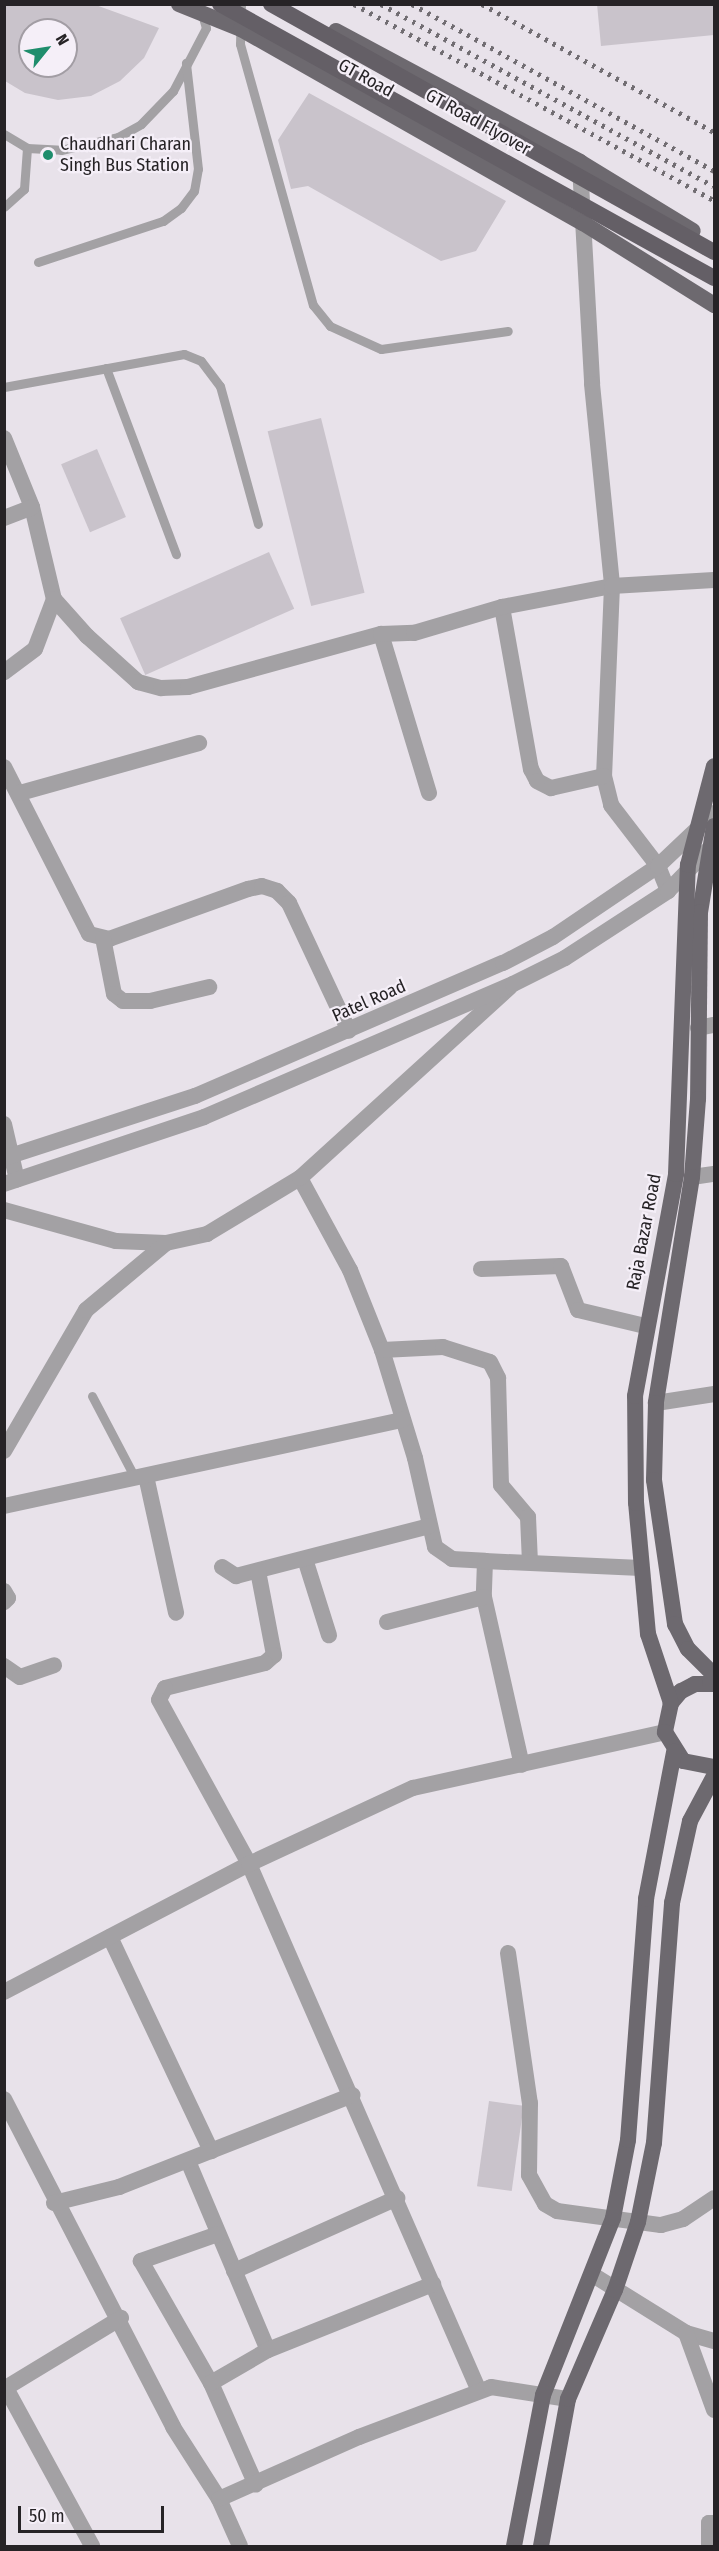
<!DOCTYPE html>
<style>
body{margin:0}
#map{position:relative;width:719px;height:2551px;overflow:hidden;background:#e8e2ea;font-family:"Fira Sans Condensed",sans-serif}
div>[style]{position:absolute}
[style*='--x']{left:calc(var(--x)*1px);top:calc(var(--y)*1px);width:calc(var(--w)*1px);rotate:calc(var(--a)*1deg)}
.building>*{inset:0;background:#c9c3cb;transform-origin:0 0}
.service>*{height:9px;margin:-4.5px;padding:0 4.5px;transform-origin:4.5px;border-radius:4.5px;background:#a3a1a4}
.minor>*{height:16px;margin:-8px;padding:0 8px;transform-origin:8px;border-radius:8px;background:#a3a1a4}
.tertiary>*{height:16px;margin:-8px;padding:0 8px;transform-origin:8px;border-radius:8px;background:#a3a1a4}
.primary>*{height:16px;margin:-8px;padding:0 8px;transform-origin:8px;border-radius:8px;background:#6d696f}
.rail>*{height:4.5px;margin-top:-2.25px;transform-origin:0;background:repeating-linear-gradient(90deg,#716d72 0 3px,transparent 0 9px)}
.trunk-bridge>*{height:16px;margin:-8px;padding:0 8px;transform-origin:8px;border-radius:8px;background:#645f66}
.dots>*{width:16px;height:16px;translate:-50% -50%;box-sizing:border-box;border:3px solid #f5eff8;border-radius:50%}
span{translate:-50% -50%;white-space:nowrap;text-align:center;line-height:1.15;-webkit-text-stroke:4.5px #f5eff8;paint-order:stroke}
.street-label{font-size:18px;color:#262326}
.poi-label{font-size:18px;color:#262326}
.left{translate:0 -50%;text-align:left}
.frame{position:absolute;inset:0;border:6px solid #262326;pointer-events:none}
.north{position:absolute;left:18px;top:18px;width:60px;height:60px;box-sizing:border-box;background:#f5eff8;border:2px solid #a29da4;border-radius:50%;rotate:60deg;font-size:16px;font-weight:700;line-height:24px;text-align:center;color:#262326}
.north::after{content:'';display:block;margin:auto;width:21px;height:27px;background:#1e8d6c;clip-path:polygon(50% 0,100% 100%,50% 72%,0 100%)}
.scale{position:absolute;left:18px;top:2506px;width:146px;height:27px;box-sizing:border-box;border:3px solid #262326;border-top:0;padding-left:8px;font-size:18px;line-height:21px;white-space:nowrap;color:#262326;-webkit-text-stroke:4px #f5eff8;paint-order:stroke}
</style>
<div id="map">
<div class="building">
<i style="clip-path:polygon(evenodd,93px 4px,159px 28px,144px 58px,120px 81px,91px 96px,58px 100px,25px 93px,5px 81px,5px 5px,93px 4px,30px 30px,66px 30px,66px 66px,30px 66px,30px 30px)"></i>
<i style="clip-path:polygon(597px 4px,714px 4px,714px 35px,601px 46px)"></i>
<i style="clip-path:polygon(309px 93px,506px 201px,476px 251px,441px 261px,308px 186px,291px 189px,278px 140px)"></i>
<i style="left:321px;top:418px;width:180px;height:55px;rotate:76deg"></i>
<i style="left:97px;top:449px;width:74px;height:39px;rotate:67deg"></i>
<i style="left:269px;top:552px;width:62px;height:163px;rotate:66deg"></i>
<i style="left:489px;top:2101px;width:35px;height:86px;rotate:8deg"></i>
</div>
<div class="service">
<i style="--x:241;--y:4;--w:40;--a:91.4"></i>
<i style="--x:240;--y:44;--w:271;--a:74.4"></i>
<i style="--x:313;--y:305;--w:27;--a:51"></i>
<i style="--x:330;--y:326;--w:56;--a:24.3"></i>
<i style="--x:381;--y:349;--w:128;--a:-8.1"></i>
<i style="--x:4;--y:134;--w:27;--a:31"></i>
<i style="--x:27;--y:148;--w:34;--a:3"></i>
<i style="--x:61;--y:150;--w:58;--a:-12.8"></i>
<i style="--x:118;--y:137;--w:26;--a:-29"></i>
<i style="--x:141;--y:124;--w:46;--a:-45.9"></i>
<i style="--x:173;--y:91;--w:71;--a:-62.4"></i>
<i style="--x:206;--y:28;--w:15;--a:-106"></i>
<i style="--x:4;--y:207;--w:27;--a:-42"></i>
<i style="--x:24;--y:189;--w:41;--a:-85.8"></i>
<i style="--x:38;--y:262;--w:132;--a:-18.2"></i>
<i style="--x:163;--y:221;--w:22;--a:-36"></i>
<i style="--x:181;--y:208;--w:21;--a:-53"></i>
<i style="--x:194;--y:191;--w:22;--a:-80"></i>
<i style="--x:198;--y:169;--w:107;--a:-96.5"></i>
<i style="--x:106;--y:368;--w:199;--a:69.4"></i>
<i style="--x:4;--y:387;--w:183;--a:-10.4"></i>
<i style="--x:184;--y:354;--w:18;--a:22"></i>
<i style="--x:201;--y:361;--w:31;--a:53"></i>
<i style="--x:220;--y:386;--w:143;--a:74.6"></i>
<i style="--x:92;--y:1396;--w:93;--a:62.3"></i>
</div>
<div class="minor">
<i style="--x:580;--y:166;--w:218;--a:86.8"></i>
<i style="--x:592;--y:384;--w:203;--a:84.3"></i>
<i style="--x:612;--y:586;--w:190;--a:92.4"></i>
<i style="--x:604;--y:776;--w:30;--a:76"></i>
<i style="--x:611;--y:805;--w:77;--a:52.4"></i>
<i style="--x:658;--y:866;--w:27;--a:68"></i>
<i style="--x:4;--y:438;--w:74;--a:67.9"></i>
<i style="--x:32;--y:507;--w:95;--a:76.6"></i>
<i style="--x:54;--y:599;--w:53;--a:110.8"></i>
<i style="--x:35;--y:649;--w:39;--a:143"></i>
<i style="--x:4;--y:518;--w:30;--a:-21"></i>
<i style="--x:54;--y:599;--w:50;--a:48.3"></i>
<i style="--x:87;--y:636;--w:69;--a:42"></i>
<i style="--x:138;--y:682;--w:24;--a:15"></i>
<i style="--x:161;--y:688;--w:27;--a:-2"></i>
<i style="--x:188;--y:687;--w:200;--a:-15.4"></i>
<i style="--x:502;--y:607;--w:165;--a:79.9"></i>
<i style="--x:531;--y:769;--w:13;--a:63"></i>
<i style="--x:537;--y:781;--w:16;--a:27"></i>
<i style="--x:551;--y:788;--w:54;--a:-12.8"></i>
<i style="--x:4;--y:767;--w:187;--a:63"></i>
<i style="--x:89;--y:934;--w:21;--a:14"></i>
<i style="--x:109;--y:939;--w:148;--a:-19.8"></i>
<i style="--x:248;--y:889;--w:14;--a:-12"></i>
<i style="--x:262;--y:886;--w:16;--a:18"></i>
<i style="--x:277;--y:891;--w:17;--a:45"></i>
<i style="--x:289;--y:903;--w:141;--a:64.9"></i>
<i style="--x:20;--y:793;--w:186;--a:-15.6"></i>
<i style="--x:429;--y:793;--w:166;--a:-106.8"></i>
<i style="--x:381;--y:634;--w:33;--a:-2"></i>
<i style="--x:414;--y:633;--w:92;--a:-16.5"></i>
<i style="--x:502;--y:607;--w:112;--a:-10.8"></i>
<i style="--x:612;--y:586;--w:102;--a:-3.4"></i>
<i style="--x:103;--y:938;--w:57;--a:78.9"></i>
<i style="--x:114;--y:994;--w:11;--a:38"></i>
<i style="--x:123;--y:1001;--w:27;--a:0"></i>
<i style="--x:150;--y:1001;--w:61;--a:-13.3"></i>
<i style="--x:698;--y:1028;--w:16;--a:-11"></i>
<i style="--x:4;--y:1124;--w:57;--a:76.9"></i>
<i style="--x:692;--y:1177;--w:22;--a:-8"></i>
<i style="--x:300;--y:1178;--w:105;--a:61.5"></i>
<i style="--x:350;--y:1270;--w:86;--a:68.2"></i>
<i style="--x:382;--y:1350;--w:113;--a:73"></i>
<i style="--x:415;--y:1458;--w:91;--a:77.3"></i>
<i style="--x:435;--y:1547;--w:21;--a:35"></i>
<i style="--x:452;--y:1559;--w:33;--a:3"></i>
<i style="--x:485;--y:1561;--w:36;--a:92"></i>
<i style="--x:484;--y:1597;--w:172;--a:77.3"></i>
<i style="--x:4;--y:1210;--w:116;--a:15.5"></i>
<i style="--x:116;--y:1241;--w:50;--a:2.3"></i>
<i style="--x:166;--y:1243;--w:42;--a:-12.4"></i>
<i style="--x:207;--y:1234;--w:109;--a:-31.1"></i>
<i style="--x:300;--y:1178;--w:284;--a:-42.3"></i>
<i style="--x:481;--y:1269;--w:80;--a:-2.1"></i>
<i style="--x:561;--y:1266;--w:47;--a:68.9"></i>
<i style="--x:578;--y:1310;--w:69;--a:13.4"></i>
<i style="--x:382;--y:1350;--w:61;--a:-2.8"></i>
<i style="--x:443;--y:1347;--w:49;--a:17.7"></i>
<i style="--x:490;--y:1362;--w:18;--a:63"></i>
<i style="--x:498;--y:1378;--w:107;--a:88.4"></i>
<i style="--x:501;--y:1485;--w:42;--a:49.8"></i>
<i style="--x:528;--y:1517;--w:45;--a:87.5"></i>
<i style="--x:656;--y:1403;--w:59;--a:-8.8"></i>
<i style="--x:4;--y:1451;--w:163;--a:-59.8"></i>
<i style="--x:86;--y:1310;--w:104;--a:-39.9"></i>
<i style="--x:146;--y:1476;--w:140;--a:77.6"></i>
<i style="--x:4;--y:1506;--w:408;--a:-12.2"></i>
<i style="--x:305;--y:1559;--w:80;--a:72.5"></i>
<i style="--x:485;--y:1561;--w:156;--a:2.6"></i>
<i style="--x:222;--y:1567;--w:17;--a:33"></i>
<i style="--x:236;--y:1576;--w:199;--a:-14.5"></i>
<i style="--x:258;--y:1571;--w:86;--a:79.2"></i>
<i style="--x:274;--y:1655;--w:12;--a:138"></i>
<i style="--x:265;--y:1663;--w:103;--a:166"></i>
<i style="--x:165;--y:1688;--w:13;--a:117"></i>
<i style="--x:159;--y:1700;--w:187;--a:61.2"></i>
<i style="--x:249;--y:1864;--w:575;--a:66.42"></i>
<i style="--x:4;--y:1591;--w:8;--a:60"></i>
<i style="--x:8;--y:1598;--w:6;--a:135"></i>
<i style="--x:387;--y:1622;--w:100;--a:-14.5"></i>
<i style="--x:4;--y:1666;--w:19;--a:35"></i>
<i style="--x:20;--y:1677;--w:36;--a:-19"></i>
<i style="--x:110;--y:1937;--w:237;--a:64.7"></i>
<i style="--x:508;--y:1953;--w:152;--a:81.7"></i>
<i style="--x:530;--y:2103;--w:72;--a:90.8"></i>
<i style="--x:529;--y:2175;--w:33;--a:61"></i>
<i style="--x:545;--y:2204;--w:14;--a:30"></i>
<i style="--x:557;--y:2211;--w:105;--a:7.7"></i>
<i style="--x:661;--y:2225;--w:23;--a:-15"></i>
<i style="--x:683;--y:2219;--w:37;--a:-34"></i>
<i style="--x:4;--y:1992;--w:276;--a:-27.6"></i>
<i style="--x:249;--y:1864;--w:181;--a:-24.9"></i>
<i style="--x:413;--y:1788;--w:258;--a:-12.5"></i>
<i style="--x:4;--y:2099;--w:369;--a:62.7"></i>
<i style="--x:173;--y:2427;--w:85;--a:57.4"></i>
<i style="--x:219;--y:2499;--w:51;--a:65.9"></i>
<i style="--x:188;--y:2161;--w:205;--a:67.1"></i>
<i style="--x:54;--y:2203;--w:67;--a:-13.8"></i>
<i style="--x:119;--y:2187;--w:251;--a:-21.5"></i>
<i style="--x:218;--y:2234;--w:82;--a:160.7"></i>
<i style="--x:141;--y:2261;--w:141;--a:60.2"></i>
<i style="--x:211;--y:2383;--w:111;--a:66.2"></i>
<i style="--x:234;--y:2271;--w:179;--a:-24.1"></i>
<i style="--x:593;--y:2275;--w:110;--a:31.9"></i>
<i style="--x:686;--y:2333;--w:29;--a:16"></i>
<i style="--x:686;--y:2333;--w:82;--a:70"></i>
<i style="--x:211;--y:2383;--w:66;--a:-30.1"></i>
<i style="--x:268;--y:2350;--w:178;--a:-21.8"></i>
<i style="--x:6;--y:2388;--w:180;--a:61.4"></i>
<i style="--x:4;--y:2389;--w:137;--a:-31.3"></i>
<i style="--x:219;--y:2499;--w:153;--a:-23.9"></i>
<i style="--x:359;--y:2437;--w:141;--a:-20.7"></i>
<i style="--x:491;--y:2387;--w:78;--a:8.9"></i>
<i style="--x:709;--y:2546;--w:23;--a:-90"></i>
<i style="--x:709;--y:2523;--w:5;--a:0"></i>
</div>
<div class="tertiary">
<i style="--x:4;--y:1158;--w:201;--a:-18"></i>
<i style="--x:195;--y:1096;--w:335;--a:-23.4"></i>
<i style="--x:503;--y:963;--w:56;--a:-27.5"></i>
<i style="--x:553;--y:937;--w:127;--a:-34.1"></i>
<i style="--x:658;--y:866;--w:77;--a:-43.4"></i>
<i style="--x:4;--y:1184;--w:211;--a:-18.5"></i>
<i style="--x:204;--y:1117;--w:336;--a:-23.3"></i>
<i style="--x:513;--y:984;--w:58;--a:-26.6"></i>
<i style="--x:565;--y:958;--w:123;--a:-33"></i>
<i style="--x:668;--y:891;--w:59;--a:-45.7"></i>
</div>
<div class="primary">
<i style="--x:179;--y:4;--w:67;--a:22"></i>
<i style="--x:241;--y:29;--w:393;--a:29.6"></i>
<i style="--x:583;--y:223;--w:155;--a:32"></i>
<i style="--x:336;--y:31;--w:277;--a:28.2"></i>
<i style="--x:580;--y:162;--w:132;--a:31.4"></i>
<i style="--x:714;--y:826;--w:87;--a:99.2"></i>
<i style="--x:700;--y:912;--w:187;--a:90.6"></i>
<i style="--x:698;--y:1099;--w:78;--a:94.4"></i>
<i style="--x:692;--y:1177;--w:229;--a:99.1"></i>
<i style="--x:656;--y:1403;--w:77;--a:91.5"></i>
<i style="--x:654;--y:1480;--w:146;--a:81.7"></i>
<i style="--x:675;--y:1624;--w:28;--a:63"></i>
<i style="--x:688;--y:1649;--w:37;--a:45"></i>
<i style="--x:714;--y:1684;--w:19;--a:180"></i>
<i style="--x:695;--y:1684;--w:16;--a:153"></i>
<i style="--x:681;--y:1691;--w:16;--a:130"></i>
<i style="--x:671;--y:1703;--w:30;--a:102"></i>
<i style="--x:665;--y:1732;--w:34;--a:58"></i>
<i style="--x:683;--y:1761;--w:32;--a:11"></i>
<i style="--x:671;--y:1703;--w:73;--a:-108.4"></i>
<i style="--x:648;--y:1634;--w:132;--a:-95.2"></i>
<i style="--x:636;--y:1503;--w:107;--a:-90.5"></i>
<i style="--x:635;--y:1396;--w:226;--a:-79.5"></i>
<i style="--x:676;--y:1174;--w:309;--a:-87.8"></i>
<i style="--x:688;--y:865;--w:102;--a:-75.3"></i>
<i style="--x:514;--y:2546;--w:154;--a:-79.1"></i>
<i style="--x:543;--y:2395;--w:190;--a:-68.4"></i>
<i style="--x:613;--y:2218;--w:79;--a:-79.1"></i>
<i style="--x:628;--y:2140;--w:242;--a:-85.7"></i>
<i style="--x:646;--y:1899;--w:150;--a:-79.2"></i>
<i style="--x:541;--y:2546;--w:149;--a:-79.6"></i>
<i style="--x:568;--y:2399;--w:119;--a:-66.7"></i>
<i style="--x:615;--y:2290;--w:72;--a:-71.3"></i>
<i style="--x:638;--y:2222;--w:81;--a:-78.6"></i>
<i style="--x:654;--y:2143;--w:241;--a:-85.7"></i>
<i style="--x:672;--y:1903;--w:84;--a:-77.6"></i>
<i style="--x:690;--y:1821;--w:51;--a:-61.9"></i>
</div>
<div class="rail">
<i style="--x:354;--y:4;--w:410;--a:28.6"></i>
<i style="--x:381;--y:4;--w:379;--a:28.7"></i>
<i style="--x:412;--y:4;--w:345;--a:28.9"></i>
<i style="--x:482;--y:4;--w:265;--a:28.9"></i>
</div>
<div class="trunk-bridge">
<i style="--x:220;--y:4;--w:565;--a:29.02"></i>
<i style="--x:271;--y:4;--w:508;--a:29.24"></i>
</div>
<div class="dots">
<i style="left:48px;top:155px;background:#1e8d6c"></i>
</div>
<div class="street-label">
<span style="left:366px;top:78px;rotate:29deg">GT Road</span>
<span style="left:478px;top:122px;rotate:29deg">GT Road Flyover</span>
<span style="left:369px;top:1001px;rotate:-24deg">Patel Road</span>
<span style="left:644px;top:1232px;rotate:-79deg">Raja Bazar Road</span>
</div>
<div class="poi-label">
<span class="left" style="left:60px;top:155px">Chaudhari Charan<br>Singh Bus Station</span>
</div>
<div class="frame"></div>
<div class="north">N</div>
<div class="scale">50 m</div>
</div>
